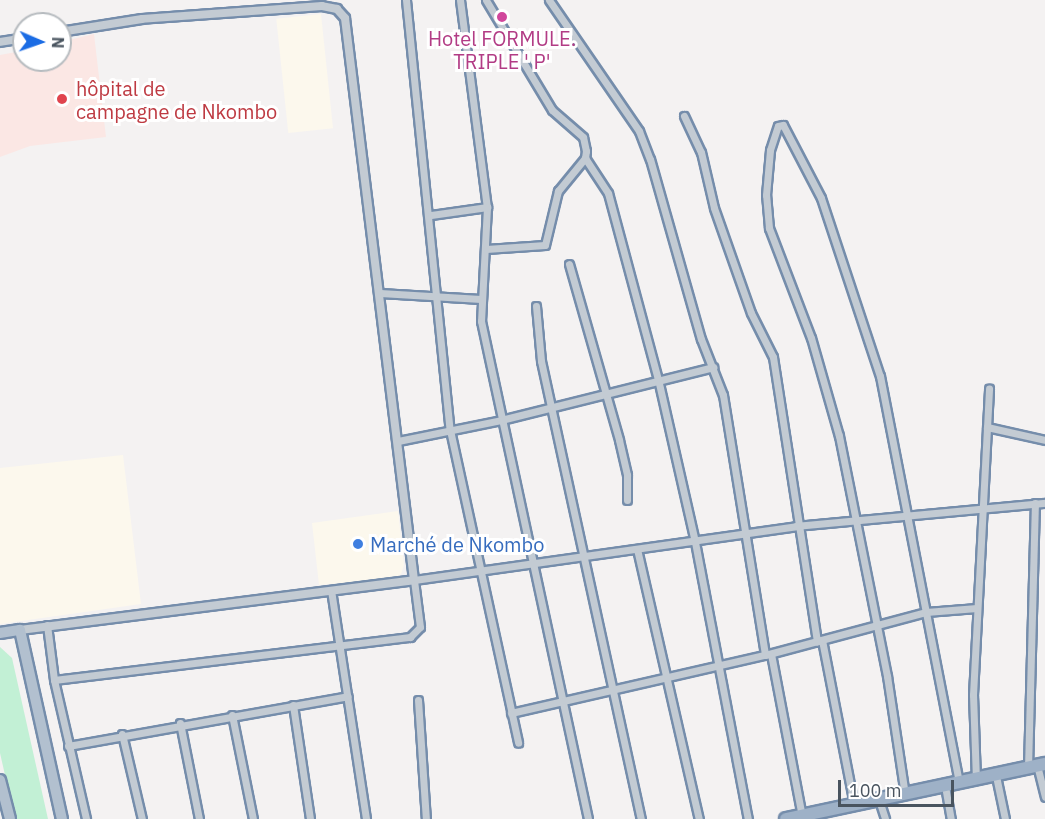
<!DOCTYPE html>
<meta charset="utf-8">
<style>
body{margin:0}
#map{position:relative;width:1045px;height:819px;overflow:hidden;background:#f4f2f2;font-family:"IBM Plex Sans",sans-serif}
div>[style]{position:absolute}
[style*='--x']{left:calc(var(--x)*1px);top:calc(var(--y)*1px);width:calc(var(--w)*1px);rotate:calc(var(--a)*1deg)}
.commercial>*{inset:0;background:#fcf8ed;transform-origin:0 0}
.medical>*{inset:0;background:#fbe7e4}
.green>*{inset:0;background:#c2f0d5}
.roads{filter:drop-shadow(2px 0 #758dab) drop-shadow(-2px 0 #758dab) drop-shadow(0 2px #758dab) drop-shadow(0 -2px #758dab)}
.minor>*{height:7px;margin:-3.5px;padding:0 3.5px;transform-origin:3.5px;border-radius:3.5px;background:#c3cbd3}
.tertiary>*{height:8px;margin:-4px;padding:0 4px;transform-origin:4px;border-radius:4px;background:#c3cbd3}
.primary>*{height:10px;margin:-5px;padding:0 5px;transform-origin:5px;border-radius:5px;background:#b2c0cf}
.trunk>*{height:12px;margin:-6px;padding:0 6px;transform-origin:6px;border-radius:6px;background:#9eb1c7}
.dots>*{width:16px;height:16px;translate:-50% -50%;box-sizing:border-box;border:3px solid #fff;border-radius:50%}
span{translate:-50% -50%;white-space:nowrap;text-align:center;line-height:1.15;-webkit-text-stroke:6px #fff;paint-order:stroke}
.hotel-label{font-size:20px;color:#b23c85}
.health-label{font-size:20px;color:#be3a42}
.left{translate:0 -50%;text-align:left}
.shop-label{font-size:20px;color:#366cbe}
.north{position:absolute;left:12px;top:12px;width:60px;height:60px;box-sizing:border-box;background:#fff;border:2px solid #b6bbbf;border-radius:50%;rotate:92deg;font-size:16px;font-weight:700;line-height:24px;text-align:center;color:#49545f}
.north::after{content:'';display:block;margin:auto;width:21px;height:27px;background:#1b6ce4;clip-path:polygon(50% 0,100% 100%,50% 72%,0 100%)}
.scale{position:absolute;left:838px;top:780px;width:116px;height:27px;box-sizing:border-box;border:3px solid #49545f;border-top:0;padding-left:8px;font-size:18px;line-height:21px;white-space:nowrap;color:#49545f;-webkit-text-stroke:4px #fff;paint-order:stroke}
</style>
<div id="map">
<div class="commercial">
<i style="left:321px;top:14px;width:115px;height:45px;rotate:84deg"></i>
<i style="clip-path:polygon(123px 455px,141px 604px,0 624px,0 468px)"></i>
<i style="clip-path:polygon(398px 511px,404px 565px,401px 574px,394px 579px,319px 585px,312px 523px)"></i>
</div>
<div class="medical">
<i style="clip-path:polygon(94px 34px,106px 137px,30px 146px,0 157px,0 55px,16px 52px,24px 53px,24px 60px,60px 60px,60px 42px)"></i>
</div>
<div class="green">
<i style="clip-path:polygon(0 647px,12px 658px,48px 819px,15px 819px,0 753px)"></i>
</div>
<div class="roads">
<div class="minor">
<i style="--x:406;--y:0;--w:432;--a:84.2"></i>
<i style="--x:450;--y:430;--w:320;--a:77.7"></i>
<i style="--x:460;--y:0;--w:209;--a:82.6"></i>
<i style="--x:487;--y:207;--w:114;--a:93"></i>
<i style="--x:481;--y:321;--w:509;--a:77.87"></i>
<i style="--x:549;--y:0;--w:159;--a:55.5"></i>
<i style="--x:639;--y:131;--w:30;--a:69"></i>
<i style="--x:650;--y:159;--w:187;--a:74.2"></i>
<i style="--x:701;--y:339;--w:60;--a:68.6"></i>
<i style="--x:723;--y:395;--w:263;--a:80.8"></i>
<i style="--x:684;--y:116;--w:40;--a:65"></i>
<i style="--x:701;--y:152;--w:57;--a:76.9"></i>
<i style="--x:714;--y:208;--w:111;--a:70.6"></i>
<i style="--x:751;--y:313;--w:49;--a:63.4"></i>
<i style="--x:773;--y:357;--w:288;--a:81.2"></i>
<i style="--x:585;--y:158;--w:42;--a:56.7"></i>
<i style="--x:608;--y:193;--w:193;--a:75"></i>
<i style="--x:658;--y:379;--w:167;--a:77.2"></i>
<i style="--x:695;--y:542;--w:282;--a:79.2"></i>
<i style="--x:431;--y:215;--w:57;--a:-8.1"></i>
<i style="--x:486;--y:249;--w:59;--a:-3.9"></i>
<i style="--x:545;--y:245;--w:56;--a:-76.5"></i>
<i style="--x:558;--y:191;--w:43;--a:-50.7"></i>
<i style="--x:585;--y:158;--w:7;--a:-82"></i>
<i style="--x:586;--y:151;--w:14;--a:-102"></i>
<i style="--x:583;--y:137;--w:41;--a:-138.9"></i>
<i style="--x:552;--y:110;--w:128;--a:-121"></i>
<i style="--x:569;--y:264;--w:183;--a:74.1"></i>
<i style="--x:619;--y:440;--w:36;--a:77"></i>
<i style="--x:627;--y:475;--w:25;--a:90"></i>
<i style="--x:380;--y:293;--w:101;--a:3.4"></i>
<i style="--x:536;--y:306;--w:55;--a:84.8"></i>
<i style="--x:541;--y:361;--w:469;--a:77.7"></i>
<i style="--x:987;--y:427;--w:59;--a:12.6"></i>
<i style="--x:398;--y:441;--w:105;--a:-11.5"></i>
<i style="--x:501;--y:420;--w:219;--a:-14"></i>
<i style="--x:637;--y:549;--w:277;--a:77.1"></i>
<i style="--x:331;--y:590;--w:232;--a:81.3"></i>
<i style="--x:47;--y:625;--w:55;--a:82.7"></i>
<i style="--x:54;--y:680;--w:143;--a:77"></i>
<i style="--x:822;--y:640;--w:168;--a:79"></i>
<i style="--x:771;--y:654;--w:165;--a:79.2"></i>
<i style="--x:54;--y:680;--w:359;--a:-6.9"></i>
<i style="--x:410;--y:637;--w:14;--a:-45"></i>
<i style="--x:420;--y:627;--w:47;--a:-97.3"></i>
<i style="--x:414;--y:580;--w:386;--a:-8"></i>
<i style="--x:796;--y:526;--w:250;--a:-5.3"></i>
<i style="--x:418;--y:700;--w:119;--a:86.2"></i>
<i style="--x:293;--y:705;--w:115;--a:81.5"></i>
<i style="--x:511;--y:713;--w:261;--a:-12.9"></i>
<i style="--x:765;--y:655;--w:167;--a:-15"></i>
<i style="--x:926;--y:612;--w:51;--a:-4.5"></i>
<i style="--x:232;--y:715;--w:106;--a:78.6"></i>
<i style="--x:180;--y:723;--w:98;--a:78.8"></i>
<i style="--x:122;--y:734;--w:87;--a:76.8"></i>
<i style="--x:68;--y:746;--w:284;--a:-10.1"></i>
<i style="--x:1037;--y:765;--w:33;--a:76"></i>
<i style="--x:1028;--y:768;--w:265;--a:-88.5"></i>
<i style="--x:996;--y:776;--w:44;--a:78.2"></i>
<i style="--x:976;--y:780;--w:85;--a:-92"></i>
<i style="--x:973;--y:695;--w:307;--a:-87"></i>
<i style="--x:945;--y:786;--w:34;--a:80"></i>
<i style="--x:905;--y:795;--w:120;--a:-98.6"></i>
<i style="--x:887;--y:676;--w:245;--a:-101.3"></i>
<i style="--x:839;--y:436;--w:102;--a:-105.9"></i>
<i style="--x:811;--y:338;--w:118;--a:-110.9"></i>
<i style="--x:769;--y:228;--w:33;--a:-95"></i>
<i style="--x:766;--y:195;--w:45;--a:-84.9"></i>
<i style="--x:770;--y:150;--w:25;--a:-72"></i>
<i style="--x:778;--y:126;--w:5;--a:-11"></i>
<i style="--x:783;--y:125;--w:82;--a:62.5"></i>
<i style="--x:821;--y:198;--w:188;--a:71.7"></i>
<i style="--x:880;--y:376;--w:415;--a:79"></i>
<i style="--x:879;--y:800;--w:20;--a:72"></i>
</div>
<div class="tertiary">
<i style="--x:0;--y:42;--w:24;--a:-9"></i>
<i style="--x:20;--y:630;--w:397;--a:-7.2"></i>
<i style="--x:414;--y:580;--w:566;--a:-97"></i>
<i style="--x:345;--y:18;--w:12;--a:-132"></i>
<i style="--x:337;--y:9;--w:15;--a:-169"></i>
<i style="--x:322;--y:6;--w:180;--a:175.9"></i>
<i style="--x:142;--y:19;--w:83;--a:171"></i>
</div>
<div class="primary">
<i style="--x:0;--y:633;--w:20;--a:-9"></i>
<i style="--x:20;--y:630;--w:194;--a:77.5"></i>
<i style="--x:0;--y:780;--w:40;--a:75.6"></i>
</div>
<div class="trunk">
<i style="--x:786;--y:819;--w:265;--a:-12"></i>
</div>
</div>
<div class="dots">
<i style="left:502px;top:17px;background:#d1479c"></i>
<i style="left:62px;top:99px;background:#e0444e"></i>
<i style="left:358px;top:544px;background:#3f7fe0"></i>
</div>
<div class="hotel-label">
<span style="left:502px;top:50px">Hotel FORMULE.<br>TRIPLE ' P'</span>
</div>
<div class="health-label">
<span class="left" style="left:76px;top:100px">hôpital de<br>campagne de Nkombo</span>
</div>
<div class="shop-label">
<span class="left" style="left:370px;top:544px">Marché de Nkombo</span>
</div>
<div class="north">N</div>
<div class="scale">100 m</div>
</div>
